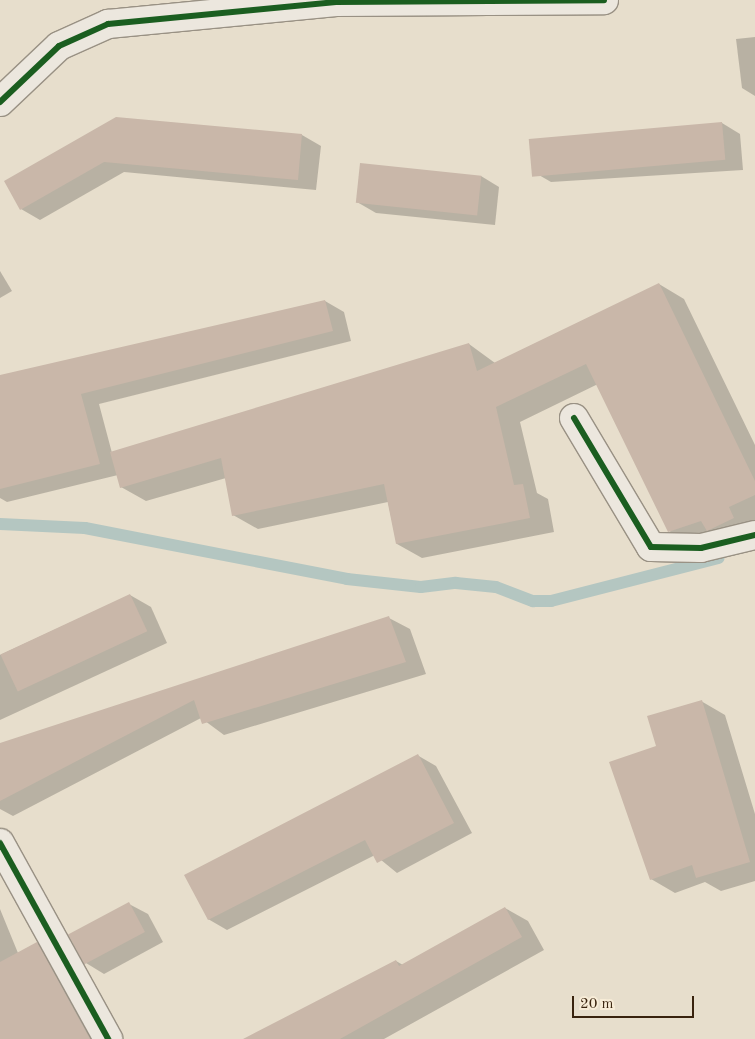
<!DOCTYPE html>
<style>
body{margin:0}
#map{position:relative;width:755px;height:1039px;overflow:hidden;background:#e7decc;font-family:"Old Standard TT",serif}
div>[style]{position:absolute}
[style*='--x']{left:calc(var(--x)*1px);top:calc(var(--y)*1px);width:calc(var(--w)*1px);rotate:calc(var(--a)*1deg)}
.shadow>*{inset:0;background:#0003}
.stream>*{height:12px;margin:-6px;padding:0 6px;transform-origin:6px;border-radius:6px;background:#b4c6c1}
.building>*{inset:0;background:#c9b7a9;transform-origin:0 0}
.roads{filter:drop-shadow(1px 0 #999184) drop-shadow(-1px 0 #999184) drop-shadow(0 1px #999184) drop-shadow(0 -1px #999184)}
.minor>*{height:28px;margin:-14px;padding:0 14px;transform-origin:14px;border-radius:14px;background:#ece7de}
.cycleway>*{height:6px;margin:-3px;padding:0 3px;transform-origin:3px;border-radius:3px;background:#1b5e20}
span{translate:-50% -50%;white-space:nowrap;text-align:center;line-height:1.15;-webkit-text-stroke:4px #f7ecd7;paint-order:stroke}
.scale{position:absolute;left:572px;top:996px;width:122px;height:22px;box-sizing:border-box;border:2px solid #39230e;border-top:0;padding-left:6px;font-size:15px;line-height:18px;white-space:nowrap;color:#39230e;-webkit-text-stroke:4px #f7ecd7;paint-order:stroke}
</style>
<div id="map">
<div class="shadow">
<i style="clip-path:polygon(755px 37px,755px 96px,742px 88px,736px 39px)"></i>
<i style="clip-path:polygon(117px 118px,302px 135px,321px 146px,316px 190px,124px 172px,40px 220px,21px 209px)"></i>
<i style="clip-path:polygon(722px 123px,740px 134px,743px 170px,551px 182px,532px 171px)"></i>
<i style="clip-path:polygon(481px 176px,499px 187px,495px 225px,376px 213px,357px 202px)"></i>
<i style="clip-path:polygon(0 271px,12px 291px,0 298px)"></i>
<i style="clip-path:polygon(659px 284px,684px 299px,755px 445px,755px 521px,694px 545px,669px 531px,598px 384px,520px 422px,537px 493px,548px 499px,554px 532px,422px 558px,397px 544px,388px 502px,258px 529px,233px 515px,226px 478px,146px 501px,121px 487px,118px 475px,7px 502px,0 498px,0 377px,325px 301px,344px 312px,351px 341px,99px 404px,112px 453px,469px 344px,495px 363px)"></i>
<i style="clip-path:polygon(130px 595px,151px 607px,167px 643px,0 720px,0 655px)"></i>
<i style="clip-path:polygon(389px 618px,410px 629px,426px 674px,224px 735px,201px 718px,13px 816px,0 809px,0 745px)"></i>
<i style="clip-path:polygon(701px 701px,725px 715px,755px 814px,755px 881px,721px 891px,705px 882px,675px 893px,651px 879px,658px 747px)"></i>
<i style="clip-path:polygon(417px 755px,436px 766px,472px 833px,397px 873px,375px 855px,227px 930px,208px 919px)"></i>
<i style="clip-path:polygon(129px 904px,148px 914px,163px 942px,104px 974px,86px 963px)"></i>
<i style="clip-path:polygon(505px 908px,528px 921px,544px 950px,384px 1039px,270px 1039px,396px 961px,403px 965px)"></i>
<i style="clip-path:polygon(0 909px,18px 953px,37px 943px,59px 956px,106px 1039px,0 1039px)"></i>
</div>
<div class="stream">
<i style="--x:0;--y:524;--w:85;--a:2.7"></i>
<i style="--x:85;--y:528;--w:267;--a:11"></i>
<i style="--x:347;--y:579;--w:74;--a:6.2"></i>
<i style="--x:421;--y:587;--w:35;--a:-7"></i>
<i style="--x:456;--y:583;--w:40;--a:5.7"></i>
<i style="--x:496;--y:587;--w:40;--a:21"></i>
<i style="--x:533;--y:601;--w:18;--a:0"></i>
<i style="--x:551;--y:601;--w:173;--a:-14.4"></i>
</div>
<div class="building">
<i style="clip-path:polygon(116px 117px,302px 134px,298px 180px,104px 162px,20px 210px,4px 181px)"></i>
<i style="left:722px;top:122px;width:38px;height:194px;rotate:85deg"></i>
<i style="left:360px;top:163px;width:122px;height:40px;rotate:6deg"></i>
<i style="clip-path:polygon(659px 283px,755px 481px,755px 495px,729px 507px,734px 518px,707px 531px,701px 521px,668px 532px,586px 364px,496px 407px,514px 485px,523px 484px,530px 518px,396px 544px,384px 484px,232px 516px,221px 458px,120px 488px,110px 452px,469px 343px,477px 371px)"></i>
<i style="clip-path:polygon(325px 300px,333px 331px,81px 394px,100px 464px,0 489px,0 375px)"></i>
<i style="left:130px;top:594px;width:41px;height:143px;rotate:65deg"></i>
<i style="clip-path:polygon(389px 616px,406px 662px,202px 724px,194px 700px,0 801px,0 743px)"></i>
<i style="clip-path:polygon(702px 700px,750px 862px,696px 878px,692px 865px,650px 880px,609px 762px,656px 746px,647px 716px)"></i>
<i style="clip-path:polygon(418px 754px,454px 823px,377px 863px,365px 840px,208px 920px,184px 875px)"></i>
<i style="left:129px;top:902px;width:34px;height:69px;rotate:62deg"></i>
<i style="clip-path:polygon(505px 907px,522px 937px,340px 1039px,243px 1039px,396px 960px,399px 966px)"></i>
<i style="clip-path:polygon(37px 942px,90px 1039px,0 1039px,0 962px)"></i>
</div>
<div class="roads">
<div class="minor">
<i style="--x:0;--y:102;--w:81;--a:-43.5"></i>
<i style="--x:59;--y:46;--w:54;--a:-24.2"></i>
<i style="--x:108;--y:24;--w:229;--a:-5.5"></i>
<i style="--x:336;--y:2;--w:268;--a:-0.4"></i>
<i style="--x:574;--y:418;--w:150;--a:59.2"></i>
<i style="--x:651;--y:547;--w:50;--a:1.1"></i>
<i style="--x:701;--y:548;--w:56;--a:-13.5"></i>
<i style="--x:0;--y:843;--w:224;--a:61.1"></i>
</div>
</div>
<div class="cycleway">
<i style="--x:0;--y:102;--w:81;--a:-43.5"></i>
<i style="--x:59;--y:46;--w:54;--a:-24.2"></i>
<i style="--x:108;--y:24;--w:229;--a:-5.5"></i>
<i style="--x:336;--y:2;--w:268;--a:-0.4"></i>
<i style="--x:574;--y:418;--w:150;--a:59.2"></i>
<i style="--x:651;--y:547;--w:50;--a:1.1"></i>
<i style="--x:701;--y:548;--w:56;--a:-13.5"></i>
<i style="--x:0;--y:843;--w:224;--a:61.1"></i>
</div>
<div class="scale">20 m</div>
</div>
